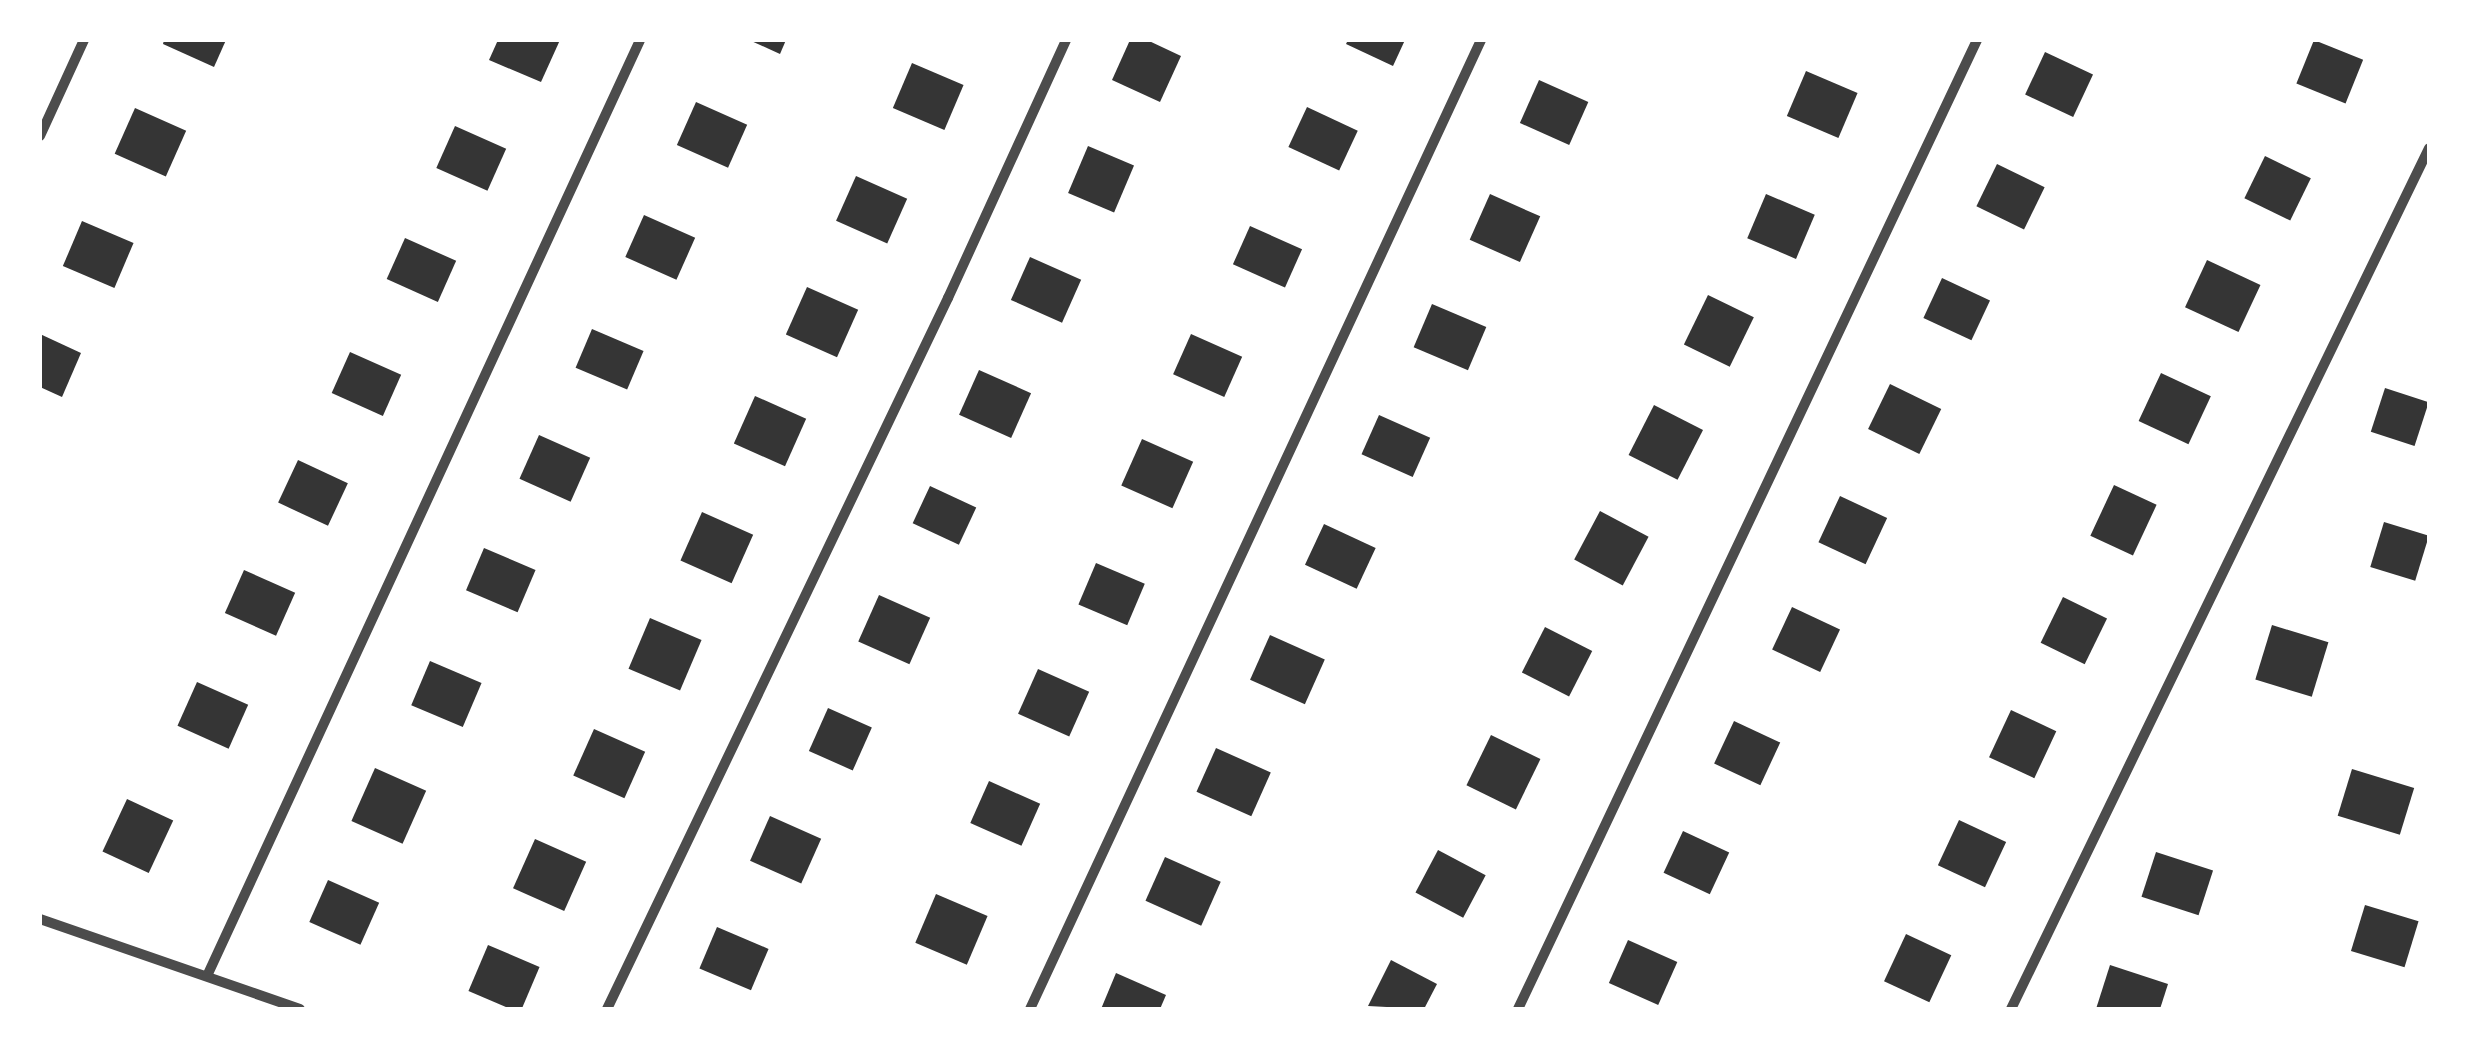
<!DOCTYPE html>
<style>
body{margin:0}
#map{position:relative;width:2469px;height:1049px;overflow:hidden;background:#fff;font-family:Arial,sans-serif}
div>[style]{position:absolute}
[style*='--x']{left:calc(var(--x)*1px);top:calc(var(--y)*1px);width:calc(var(--w)*1px);rotate:calc(var(--a)*1deg)}
.building>*{inset:0;background:#353535;transform-origin:0 0}
.minor>*{height:10px;margin:-5px;padding:0 5px;transform-origin:5px;border-radius:5px;background:#4c4c4c}
span{translate:-50% -50%;white-space:nowrap;text-align:center;line-height:1.15;-webkit-text-stroke:8px #fff;paint-order:stroke}
.frame{position:absolute;inset:0;border:42px solid #fff;pointer-events:none}
</style>
<div id="map">
<div class="building">
<i style="clip-path:polygon(164px 40px,226px 40px,214px 67px,163px 44px)"></i>
<i style="clip-path:polygon(498px 40px,560px 40px,541px 82px,489px 60px)"></i>
<i style="clip-path:polygon(749px 40px,786px 40px,780px 54px)"></i>
<i style="clip-path:polygon(1130px 40px,1147px 40px,1181px 56px,1160px 102px,1112px 80px)"></i>
<i style="clip-path:polygon(1348px 40px,1405px 40px,1393px 66px,1346px 44px)"></i>
<i style="left:2314px;top:40px;width:53px;height:47px;rotate:22deg"></i>
<i style="left:2045px;top:52px;width:53px;height:47px;rotate:25deg"></i>
<i style="left:912px;top:63px;width:56px;height:49px;rotate:23deg"></i>
<i style="left:1806px;top:71px;width:56px;height:49px;rotate:23deg"></i>
<i style="left:1539px;top:80px;width:54px;height:47px;rotate:24deg"></i>
<i style="left:696px;top:102px;width:56px;height:47px;rotate:24deg"></i>
<i style="left:1307px;top:107px;width:56px;height:44px;rotate:25deg"></i>
<i style="left:135px;top:108px;width:56px;height:50px;rotate:24deg"></i>
<i style="left:455px;top:126px;width:56px;height:46px;rotate:24deg"></i>
<i style="left:1088px;top:146px;width:50px;height:51px;rotate:23deg"></i>
<i style="left:2265px;top:156px;width:51px;height:47px;rotate:26deg"></i>
<i style="left:1997px;top:164px;width:53px;height:47px;rotate:26deg"></i>
<i style="left:856px;top:176px;width:56px;height:49px;rotate:24deg"></i>
<i style="left:1490px;top:194px;width:55px;height:50px;rotate:24deg"></i>
<i style="left:1766px;top:194px;width:53px;height:48px;rotate:23deg"></i>
<i style="left:644px;top:215px;width:56px;height:46px;rotate:24deg"></i>
<i style="left:82px;top:221px;width:56px;height:49px;rotate:23deg"></i>
<i style="left:1250px;top:226px;width:57px;height:42px;rotate:24deg"></i>
<i style="left:405px;top:238px;width:56px;height:45px;rotate:24deg"></i>
<i style="left:1030px;top:257px;width:56px;height:47px;rotate:24deg"></i>
<i style="left:2207px;top:260px;width:59px;height:52px;rotate:25deg"></i>
<i style="left:1942px;top:278px;width:53px;height:44px;rotate:25deg"></i>
<i style="left:807px;top:287px;width:56px;height:52px;rotate:24deg"></i>
<i style="left:1708px;top:295px;width:51px;height:55px;rotate:26deg"></i>
<i style="left:1432px;top:304px;width:59px;height:47px;rotate:23deg"></i>
<i style="left:592px;top:329px;width:56px;height:42px;rotate:23deg"></i>
<i style="clip-path:polygon(40px 334px,81px 353px,62px 397px,40px 387px)"></i>
<i style="left:1191px;top:334px;width:56px;height:44px;rotate:24deg"></i>
<i style="left:350px;top:352px;width:56px;height:45px;rotate:24deg"></i>
<i style="left:979px;top:370px;width:57px;height:49px;rotate:24deg"></i>
<i style="left:2161px;top:373px;width:55px;height:53px;rotate:25deg"></i>
<i style="left:1890px;top:384px;width:57px;height:50px;rotate:26deg"></i>
<i style="left:2385px;top:388px;width:46px;height:46px;rotate:18deg"></i>
<i style="left:755px;top:396px;width:56px;height:52px;rotate:24deg"></i>
<i style="left:1654px;top:405px;width:55px;height:56px;rotate:27deg"></i>
<i style="left:1379px;top:415px;width:56px;height:43px;rotate:24deg"></i>
<i style="left:539px;top:435px;width:56px;height:48px;rotate:24deg"></i>
<i style="left:1142px;top:439px;width:56px;height:51px;rotate:24deg"></i>
<i style="left:298px;top:460px;width:55px;height:47px;rotate:25deg"></i>
<i style="left:2114px;top:485px;width:47px;height:56px;rotate:25deg"></i>
<i style="left:930px;top:486px;width:51px;height:41px;rotate:25deg"></i>
<i style="left:1840px;top:496px;width:52px;height:51px;rotate:25deg"></i>
<i style="left:1600px;top:511px;width:55px;height:55px;rotate:28deg"></i>
<i style="left:702px;top:512px;width:56px;height:53px;rotate:24deg"></i>
<i style="left:2384px;top:522px;width:47px;height:47px;rotate:17deg"></i>
<i style="left:1324px;top:524px;width:57px;height:45px;rotate:25deg"></i>
<i style="left:484px;top:548px;width:56px;height:46px;rotate:23deg"></i>
<i style="left:1096px;top:563px;width:53px;height:45px;rotate:23deg"></i>
<i style="left:244px;top:570px;width:56px;height:47px;rotate:24deg"></i>
<i style="left:879px;top:595px;width:56px;height:51px;rotate:24deg"></i>
<i style="left:2063px;top:597px;width:49px;height:51px;rotate:26deg"></i>
<i style="left:1792px;top:607px;width:53px;height:47px;rotate:25deg"></i>
<i style="left:650px;top:618px;width:56px;height:55px;rotate:23deg"></i>
<i style="left:2272px;top:625px;width:59px;height:57px;rotate:17deg"></i>
<i style="left:1545px;top:627px;width:53px;height:51px;rotate:27deg"></i>
<i style="left:1270px;top:635px;width:60px;height:49px;rotate:24deg"></i>
<i style="left:430px;top:661px;width:56px;height:48px;rotate:23deg"></i>
<i style="left:1038px;top:669px;width:56px;height:49px;rotate:24deg"></i>
<i style="left:197px;top:682px;width:56px;height:48px;rotate:24deg"></i>
<i style="left:828px;top:708px;width:48px;height:47px;rotate:24deg"></i>
<i style="left:2011px;top:710px;width:50px;height:52px;rotate:25deg"></i>
<i style="left:1734px;top:721px;width:51px;height:47px;rotate:25deg"></i>
<i style="left:594px;top:729px;width:56px;height:51px;rotate:24deg"></i>
<i style="left:1491px;top:735px;width:55px;height:56px;rotate:26deg"></i>
<i style="left:1216px;top:748px;width:60px;height:48px;rotate:24deg"></i>
<i style="left:375px;top:768px;width:56px;height:58px;rotate:24deg"></i>
<i style="left:2352px;top:769px;width:65px;height:49px;rotate:17deg"></i>
<i style="left:989px;top:781px;width:56px;height:46px;rotate:24deg"></i>
<i style="left:127px;top:799px;width:51px;height:58px;rotate:25deg"></i>
<i style="left:770px;top:816px;width:56px;height:49px;rotate:24deg"></i>
<i style="left:1959px;top:820px;width:52px;height:50px;rotate:25deg"></i>
<i style="left:1683px;top:831px;width:51px;height:46px;rotate:25deg"></i>
<i style="left:535px;top:839px;width:56px;height:54px;rotate:24deg"></i>
<i style="left:1438px;top:850px;width:54px;height:48px;rotate:28deg"></i>
<i style="left:2156px;top:852px;width:60px;height:47px;rotate:18deg"></i>
<i style="left:1165px;top:857px;width:61px;height:48px;rotate:24deg"></i>
<i style="left:328px;top:880px;width:56px;height:46px;rotate:24deg"></i>
<i style="left:936px;top:894px;width:56px;height:53px;rotate:23deg"></i>
<i style="left:2365px;top:905px;width:56px;height:48px;rotate:17deg"></i>
<i style="left:717px;top:927px;width:56px;height:45px;rotate:23deg"></i>
<i style="left:1906px;top:934px;width:50px;height:52px;rotate:25deg"></i>
<i style="left:1628px;top:940px;width:54px;height:47px;rotate:24deg"></i>
<i style="left:488px;top:945px;width:56px;height:50px;rotate:23deg"></i>
<i style="clip-path:polygon(1391px 960px,1437px 984px,1424px 1009px,1368px 1006px)"></i>
<i style="clip-path:polygon(2110px 965px,2168px 984px,2160px 1009px,2096px 1009px)"></i>
<i style="clip-path:polygon(1116px 973px,1166px 995px,1160px 1009px,1101px 1009px)"></i>
</div>
<div class="minor">
<i style="--x:40;--y:136;--w:106;--a:-65.4"></i>
<i style="--x:40;--y:919;--w:275;--a:19.1"></i>
<i style="--x:207;--y:976;--w:1031;--a:-65.17"></i>
<i style="--x:607;--y:1009;--w:789;--a:-64.38"></i>
<i style="--x:948;--y:298;--w:284;--a:-65.4"></i>
<i style="--x:1030;--y:1009;--w:1069;--a:-65.04"></i>
<i style="--x:1518;--y:1009;--w:1072;--a:-64.65"></i>
<i style="--x:2011;--y:1009;--w:957;--a:-64.1"></i>
</div>
<div class="frame"></div>
</div>
